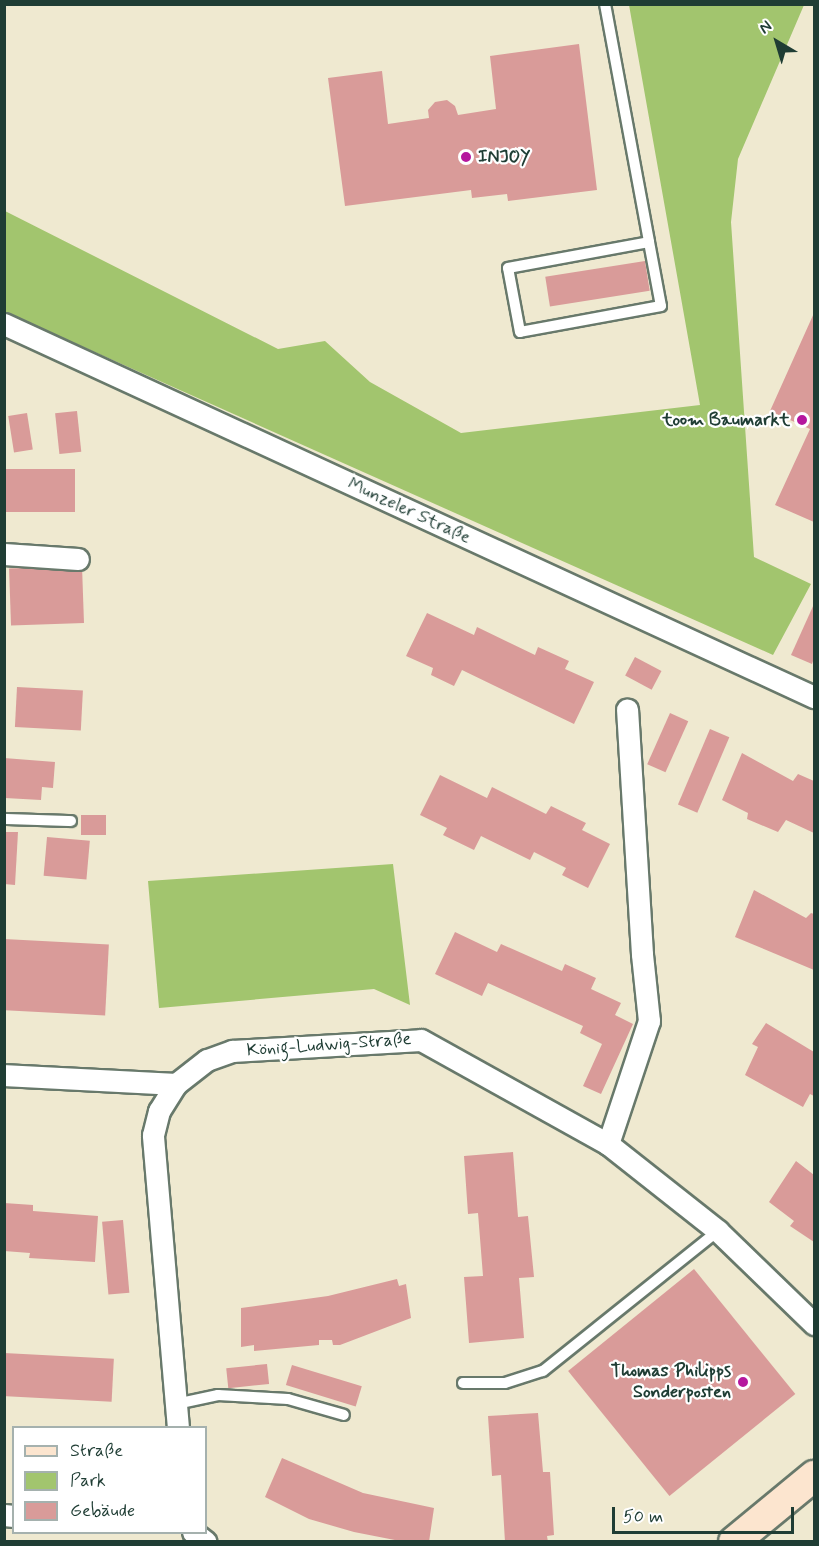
<!DOCTYPE html>
<meta charset="utf-8">
<style>
body{margin:0}
#map{position:relative;width:819px;height:1546px;overflow:hidden;background:#efe9d0;font-family:Mynerve,sans-serif}
div>[style]{position:absolute}
[style*='--x']{left:calc(var(--x)*1px);top:calc(var(--y)*1px);width:calc(var(--w)*1px);rotate:calc(var(--a)*1deg)}
.green>*{inset:0;background:#a2c56e}
.building>*{inset:0;background:#d99b99;transform-origin:0 0}
.roads{filter:drop-shadow(2px 0 #68796b) drop-shadow(-2px 0 #68796b) drop-shadow(0 2px #68796b) drop-shadow(0 -2px #68796b)}
.lane>*{height:10px;margin:-5px;padding:0 5px;transform-origin:5px;border-radius:5px;background:#fff}
.street>*{height:21px;margin:-10.5px;padding:0 10.5px;transform-origin:10.5px;border-radius:10.5px;background:#fff}
.secondary>*{height:30px;margin:-15px;padding:0 15px;transform-origin:15px;border-radius:15px;background:#fce5cf}
.dots>*{width:16px;height:16px;translate:-50% -50%;box-sizing:border-box;border:3px solid #fff;border-radius:50%}
span{translate:-50% -50%;white-space:nowrap;text-align:center;line-height:1.15;-webkit-text-stroke:4.5px #fff;paint-order:stroke}
.poi-label{font-size:18px;color:#1f3d34;font-weight:700}
.left{translate:0 -50%;text-align:left}
.right{translate:-100% -50%;text-align:right}
.street-label{font-size:18px;color:#1f3d34}
.frame{position:absolute;inset:0;border:6px solid #1f3d34;pointer-events:none}
.legend{position:absolute;left:12px;top:1426px;width:195px;height:108px;box-sizing:border-box;background:#fff;border:2px solid #a5b1ae;margin:0;padding:8px 10px;list-style:none;font-size:18px;color:#1f3d34}
.legend li{display:flex;align-items:center;gap:12px;height:30px}
.legend b{width:30px;border:2px solid #a5b1ae}
.north{position:absolute;left:747px;top:12px;width:60px;height:60px;-webkit-text-stroke:4px #fff;paint-order:stroke;rotate:322deg;font-size:16px;font-weight:700;line-height:24px;text-align:center;color:#1f3d34}
.north::after{content:'';display:block;margin:auto;width:21px;height:27px;background:#1f3d34;clip-path:polygon(50% 0,100% 100%,50% 72%,0 100%)}
.scale{position:absolute;left:612px;top:1507px;width:182px;height:27px;box-sizing:border-box;border:3px solid #1f3d34;border-top:0;padding-left:8px;font-size:18px;line-height:21px;white-space:nowrap;color:#1f3d34;-webkit-text-stroke:4px #fff;paint-order:stroke}
</style>
<div id="map">
<div class="green">
<i style="clip-path:polygon(629px 5px,804px 5px,738px 159px,731px 222px,754px 557px,811px 584px,773px 655px,5px 312px,5px 211px,278px 349px,325px 341px,370px 382px,461px 433px,700px 405px)"></i>
<i style="clip-path:polygon(393px 864px,410px 1005px,374px 989px,159px 1008px,148px 881px)"></i>
</div>
<div class="building">
<i style="clip-path:polygon(579px 44px,597px 190px,508px 201px,507px 194px,472px 198px,471px 190px,345px 206px,328px 78px,382px 71px,388px 124px,429px 118px,428px 110px,435px 102px,447px 100px,455px 106px,458px 115px,496px 109px,490px 56px)"></i>
<i style="left:645px;top:261px;width:30px;height:101px;rotate:81deg"></i>
<i style="clip-path:polygon(814px 313px,814px 522px,775px 505px,810px 429px,770px 411px)"></i>
<i style="left:77px;top:411px;width:41px;height:22px;rotate:84deg"></i>
<i style="left:27px;top:413px;width:37px;height:19px;rotate:81deg"></i>
<i style="left:4px;top:469px;width:71px;height:43px"></i>
<i style="left:82px;top:566px;width:57px;height:73px;rotate:88deg"></i>
<i style="clip-path:polygon(814px 604px,814px 658px,812px 664px,791px 655px)"></i>
<i style="clip-path:polygon(427px 613px,474px 635px,477px 627px,535px 655px,538px 647px,569px 661px,565px 669px,594px 682px,574px 724px,462px 670px,454px 686px,431px 675px,433px 668px,406px 656px)"></i>
<i style="left:635px;top:657px;width:30px;height:21px;rotate:28deg"></i>
<i style="left:17px;top:687px;width:66px;height:40px;rotate:3deg"></i>
<i style="left:670px;top:713px;width:20px;height:56px;rotate:24deg"></i>
<i style="left:710px;top:729px;width:21px;height:82px;rotate:23deg"></i>
<i style="clip-path:polygon(742px 753px,793px 781px,798px 774px,814px 781px,814px 833px,786px 820px,778px 832px,747px 819px,748px 813px,722px 800px)"></i>
<i style="clip-path:polygon(4px 758px,55px 762px,53px 788px,42px 787px,41px 800px,5px 798px)"></i>
<i style="clip-path:polygon(440px 775px,487px 798px,492px 787px,546px 814px,551px 806px,586px 823px,582px 830px,610px 844px,588px 888px,562px 875px,566px 868px,534px 852px,530px 860px,481px 836px,474px 850px,443px 835px,447px 828px,420px 815px)"></i>
<i style="left:81px;top:815px;width:25px;height:20px"></i>
<i style="clip-path:polygon(4px 832px,18px 832px,15px 885px,4px 884px)"></i>
<i style="left:47px;top:837px;width:43px;height:39px;rotate:5deg"></i>
<i style="clip-path:polygon(754px 890px,806px 918px,811px 913px,814px 914px,814px 970px,735px 937px)"></i>
<i style="clip-path:polygon(455px 932px,497px 952px,501px 944px,562px 971px,565px 964px,596px 978px,591px 989px,621px 1003px,615px 1015px,633px 1024px,601px 1094px,583px 1086px,602px 1044px,580px 1033px,583px 1026px,488px 983px,482px 996px,435px 974px)"></i>
<i style="left:4px;top:939px;width:105px;height:71px;rotate:3deg"></i>
<i style="clip-path:polygon(766px 1023px,814px 1052px,814px 1096px,810px 1094px,803px 1107px,745px 1075px,758px 1047px,752px 1044px)"></i>
<i style="clip-path:polygon(513px 1152px,518px 1217px,528px 1216px,534px 1277px,519px 1278px,524px 1338px,469px 1343px,464px 1277px,483px 1276px,478px 1213px,468px 1214px,464px 1156px)"></i>
<i style="clip-path:polygon(796px 1161px,814px 1175px,814px 1242px,790px 1226px,794px 1221px,769px 1202px)"></i>
<i style="clip-path:polygon(4px 1203px,33px 1205px,33px 1211px,98px 1216px,95px 1262px,29px 1258px,30px 1253px,4px 1251px)"></i>
<i style="left:123px;top:1220px;width:73px;height:21px;rotate:85deg"></i>
<i style="left:694px;top:1269px;width:161px;height:162px;rotate:51deg"></i>
<i style="clip-path:polygon(397px 1279px,399px 1286px,406px 1284px,411px 1318px,340px 1345px,333px 1345px,332px 1340px,319px 1340px,319px 1345px,254px 1351px,254px 1345px,241px 1347px,241px 1308px,328px 1296px)"></i>
<i style="left:4px;top:1353px;width:110px;height:43px;rotate:3deg"></i>
<i style="left:267px;top:1364px;width:20px;height:41px;rotate:84deg"></i>
<i style="left:292px;top:1365px;width:73px;height:21px;rotate:17deg"></i>
<i style="clip-path:polygon(538px 1413px,543px 1472px,550px 1472px,554px 1535px,547px 1536px,548px 1542px,505px 1542px,501px 1475px,492px 1476px,488px 1416px)"></i>
<i style="clip-path:polygon(282px 1458px,363px 1493px,434px 1508px,429px 1542px,405px 1542px,354px 1532px,309px 1519px,265px 1497px)"></i>
</div>
<div class="roads">
<div class="lane">
<i style="--x:605;--y:4;--w:242;--a:79.5"></i>
<i style="--x:649;--y:242;--w:65;--a:79.4"></i>
<i style="--x:661;--y:306;--w:143;--a:169.6"></i>
<i style="--x:520;--y:332;--w:65;--a:-100.6"></i>
<i style="--x:508;--y:268;--w:143;--a:-10.4"></i>
<i style="--x:4;--y:819;--w:67;--a:1.7"></i>
<i style="--x:463;--y:1383;--w:42;--a:0"></i>
<i style="--x:505;--y:1383;--w:40;--a:-18"></i>
<i style="--x:543;--y:1371;--w:224;--a:-38.7"></i>
<i style="--x:176;--y:1404;--w:43;--a:-12.1"></i>
<i style="--x:218;--y:1395;--w:70;--a:3.3"></i>
<i style="--x:288;--y:1399;--w:58;--a:15.9"></i>
</div>
<div class="street">
<i style="--x:4;--y:324;--w:892;--a:24.73"></i>
<i style="--x:4;--y:554;--w:74;--a:3.9"></i>
<i style="--x:4;--y:1075;--w:172;--a:3"></i>
<i style="--x:608;--y:1144;--w:130;--a:-71.6"></i>
<i style="--x:649;--y:1021;--w:67;--a:-96"></i>
<i style="--x:642;--y:954;--w:245;--a:-93.5"></i>
<i style="--x:178;--y:1428;--w:294;--a:-94.9"></i>
<i style="--x:153;--y:1135;--w:25;--a:-76"></i>
<i style="--x:159;--y:1111;--w:32;--a:-58"></i>
<i style="--x:176;--y:1084;--w:39;--a:-38"></i>
<i style="--x:207;--y:1060;--w:27;--a:-20"></i>
<i style="--x:232;--y:1051;--w:189;--a:-3.3"></i>
<i style="--x:421;--y:1040;--w:214;--a:29.1"></i>
<i style="--x:608;--y:1144;--w:140;--a:38.3"></i>
<i style="--x:718;--y:1231;--w:134;--a:44.1"></i>
<i style="--x:4;--y:1515;--w:10;--a:6"></i>
<i style="--x:193;--y:1532;--w:16;--a:38"></i>
</div>
<div class="secondary">
<i style="--x:734;--y:1542;--w:104;--a:-39.5"></i>
</div>
</div>
<div class="dots">
<i style="left:466px;top:157px;background:#b5179e"></i>
<i style="left:802px;top:420px;background:#b5179e"></i>
<i style="left:743px;top:1382px;background:#b5179e"></i>
</div>
<div class="poi-label">
<span class="left" style="left:478px;top:157px">INJOY</span>
<span class="right" style="left:790px;top:420px">toom Baumarkt</span>
<span class="right" style="left:731px;top:1382px">Thomas Philipps<br>Sonderposten</span>
</div>
<div class="street-label">
<span style="left:409px;top:511px;rotate:25deg">Munzeler Straße</span>
<span style="left:329px;top:1045px;rotate:-4deg">König-Ludwig-Straße</span>
</div>
<div class="frame"></div>
<ul class="legend">
<li><b style="height:8px;background:#fce5cf"></b>Straße</li>
<li><b style="height:16px;background:#a2c56e"></b>Park</li>
<li><b style="height:16px;background:#d99b99"></b>Gebäude</li>
</ul>
<div class="north">N</div>
<div class="scale">50 m</div>
</div>
